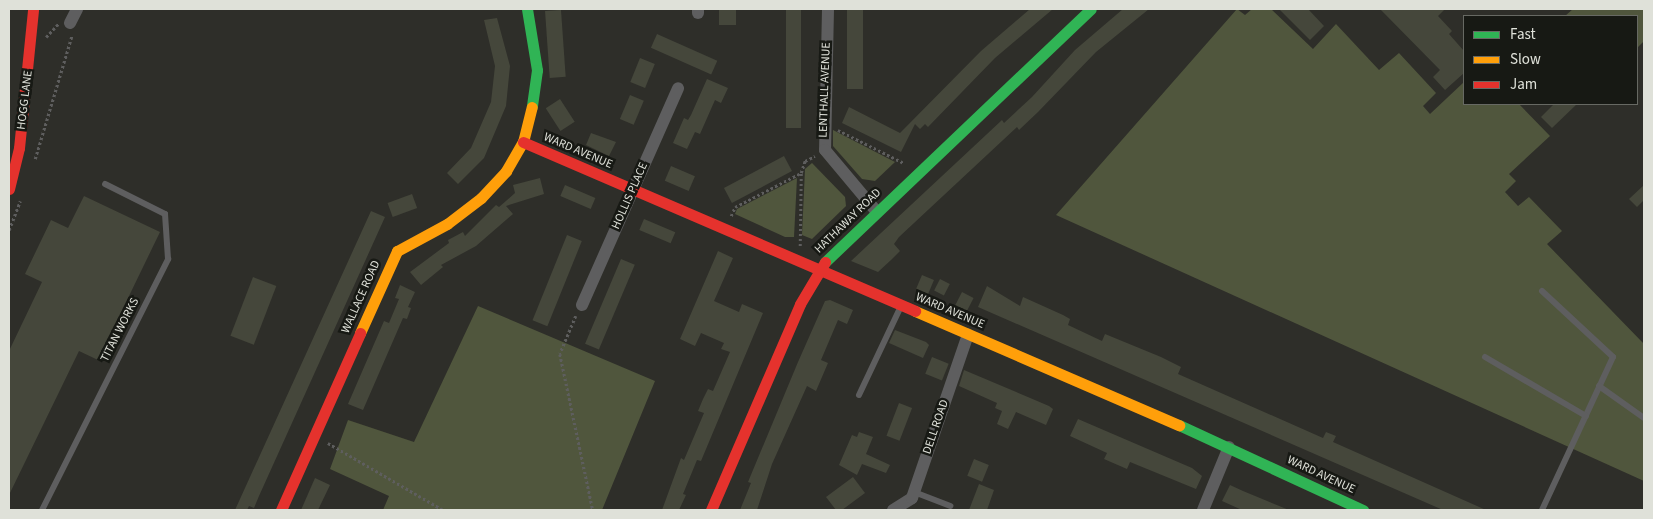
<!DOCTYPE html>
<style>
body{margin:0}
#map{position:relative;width:1653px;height:519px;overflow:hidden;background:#2e2e29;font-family:"Source Sans 3",sans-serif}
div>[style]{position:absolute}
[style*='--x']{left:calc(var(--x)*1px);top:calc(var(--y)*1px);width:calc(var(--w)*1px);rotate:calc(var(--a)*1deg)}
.green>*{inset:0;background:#50563d}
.building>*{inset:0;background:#45473b;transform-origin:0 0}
.path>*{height:2.5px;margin-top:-1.25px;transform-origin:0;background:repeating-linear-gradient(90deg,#5e5e5e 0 2.5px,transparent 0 5px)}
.lane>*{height:6px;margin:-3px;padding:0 3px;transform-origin:3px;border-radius:3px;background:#5e5e5f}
.street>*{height:12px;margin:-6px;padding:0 6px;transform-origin:6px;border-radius:6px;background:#5e5e5f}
.fast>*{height:11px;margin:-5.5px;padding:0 5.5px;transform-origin:5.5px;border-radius:5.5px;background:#30b455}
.slow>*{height:11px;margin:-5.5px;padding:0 5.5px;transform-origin:5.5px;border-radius:5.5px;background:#ff9f0a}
.jam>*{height:11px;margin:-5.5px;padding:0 5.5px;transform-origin:5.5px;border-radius:5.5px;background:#e5322d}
span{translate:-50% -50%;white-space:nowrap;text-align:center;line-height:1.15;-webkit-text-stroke:5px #171914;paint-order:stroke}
.street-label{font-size:12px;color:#dfe1d9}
.frame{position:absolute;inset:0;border:10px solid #dfe1d9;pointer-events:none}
.legend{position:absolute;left:1463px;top:15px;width:175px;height:90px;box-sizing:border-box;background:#171914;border:1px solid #676963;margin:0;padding:6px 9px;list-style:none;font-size:15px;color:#dfe1d9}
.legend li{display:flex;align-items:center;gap:10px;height:25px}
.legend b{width:25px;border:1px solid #676963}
</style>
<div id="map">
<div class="green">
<i style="clip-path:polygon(1237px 9px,1245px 15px,1252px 9px,1271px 9px,1313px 49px,1336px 24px,1379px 70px,1399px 53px,1436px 93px,1423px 106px,1430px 114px,1464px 82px,1464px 104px,1519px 104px,1550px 136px,1509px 174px,1516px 181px,1505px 192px,1518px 206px,1529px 197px,1562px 231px,1547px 244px,1644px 344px,1644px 481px,1056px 215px)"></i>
<i style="clip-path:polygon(1573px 9px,1644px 9px,1644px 41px,1637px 48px,1637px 16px,1565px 16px)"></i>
<i style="clip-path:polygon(833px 130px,895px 162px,875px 181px,862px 179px,833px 146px)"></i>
<i style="clip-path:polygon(812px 163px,845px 197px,846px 206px,812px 239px,802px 235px,805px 169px)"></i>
<i style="clip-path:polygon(797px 178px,794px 237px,785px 237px,735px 214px,737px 209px)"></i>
<i style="clip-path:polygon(478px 306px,655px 381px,602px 510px,383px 510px,389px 496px,330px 469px,348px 420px,414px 442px)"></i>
</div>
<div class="building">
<i style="left:719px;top:9px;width:17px;height:16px"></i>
<i style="left:786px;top:9px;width:15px;height:119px"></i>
<i style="left:847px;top:9px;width:16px;height:80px"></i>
<i style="clip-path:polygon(1030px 9px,1053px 9px,995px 58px,928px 127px,925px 124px,920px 129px,915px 124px,901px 152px,842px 123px,849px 107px,900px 133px,981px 51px)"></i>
<i style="clip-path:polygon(1123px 9px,1149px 9px,1096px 52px,1038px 112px,1019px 130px,1017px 127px,899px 237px,894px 244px,900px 251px,891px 260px,878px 272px,851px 261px,1002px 120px,1004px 123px,1032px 97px,1075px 50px)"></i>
<i style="clip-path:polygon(1279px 9px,1308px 9px,1324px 26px,1310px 40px)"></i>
<i style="clip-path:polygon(1380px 9px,1445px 9px,1438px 16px,1452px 31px,1449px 34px,1464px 51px,1464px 73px,1445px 90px,1433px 77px,1440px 70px)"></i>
<i style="left:561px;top:10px;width:67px;height:16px;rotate:86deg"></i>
<i style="clip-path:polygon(497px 18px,510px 66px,506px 106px,484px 158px,458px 184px,447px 173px,471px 148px,491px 102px,495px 66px,484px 20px)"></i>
<i style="left:657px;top:34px;width:66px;height:15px;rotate:24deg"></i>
<i style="left:640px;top:58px;width:16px;height:26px;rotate:22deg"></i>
<i style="clip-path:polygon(707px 79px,728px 88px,721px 103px,715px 100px,700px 134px,695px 132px,687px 149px,673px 143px,684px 118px,688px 120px,691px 115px)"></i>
<i style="left:630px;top:95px;width:15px;height:26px;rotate:23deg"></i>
<i style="left:560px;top:99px;width:27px;height:17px;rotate:57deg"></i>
<i style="clip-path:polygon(1554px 104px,1577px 104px,1552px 128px,1541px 117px)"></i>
<i style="clip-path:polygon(591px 133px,616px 142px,609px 156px,586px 145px)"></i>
<i style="left:784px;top:156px;width:17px;height:68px;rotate:62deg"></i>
<i style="left:671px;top:166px;width:26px;height:16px;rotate:23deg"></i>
<i style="clip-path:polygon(540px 178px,544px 194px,506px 206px,513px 214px,476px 246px,441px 265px,443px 267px,421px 285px,410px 272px,449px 243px,448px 240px,463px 232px,465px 236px,496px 205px,499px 207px,515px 193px,513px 185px)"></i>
<i style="left:565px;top:185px;width:33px;height:12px;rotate:23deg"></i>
<i style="clip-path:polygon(1644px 185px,1644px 200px,1637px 207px,1629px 199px)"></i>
<i style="left:412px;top:194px;width:15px;height:26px;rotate:70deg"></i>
<i style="clip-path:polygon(84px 196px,160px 232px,98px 360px,79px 351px,9px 495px,9px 351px,42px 282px,25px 274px,51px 220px,68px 228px)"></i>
<i style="clip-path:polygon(371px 211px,385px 217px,259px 496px,254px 508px,249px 506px,247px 510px,235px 510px)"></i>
<i style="left:644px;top:219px;width:34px;height:12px;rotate:23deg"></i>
<i style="left:567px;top:235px;width:16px;height:92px;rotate:22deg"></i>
<i style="clip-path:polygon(718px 251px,733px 258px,714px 301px,739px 312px,742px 304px,763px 313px,701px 461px,697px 460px,683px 494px,686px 495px,679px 510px,662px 510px,681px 458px,684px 460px,704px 413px,698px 411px,703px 399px,708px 389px,713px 391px,730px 352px,721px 349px,724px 343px,701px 333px,695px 346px,680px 339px)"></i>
<i style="left:621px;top:259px;width:15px;height:92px;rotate:23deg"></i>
<i style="left:922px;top:275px;width:13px;height:15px;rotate:23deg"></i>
<i style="left:253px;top:277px;width:25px;height:63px;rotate:21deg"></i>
<i style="left:940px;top:279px;width:11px;height:13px;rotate:27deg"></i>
<i style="clip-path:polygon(400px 285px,415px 292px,408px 307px,411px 308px,407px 319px,403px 318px,363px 410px,348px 404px,384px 321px,389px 323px,399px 299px,395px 298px)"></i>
<i style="clip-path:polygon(987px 286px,1020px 306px,1023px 297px,1063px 315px,1070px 319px,1068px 325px,1102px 341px,1105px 334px,1161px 357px,1181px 367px,1178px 374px,1323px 438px,1326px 432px,1336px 436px,1333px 442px,1486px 510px,1443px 510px,994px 314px,978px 307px)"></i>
<i style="left:962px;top:292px;width:13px;height:15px;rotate:27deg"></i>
<i style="clip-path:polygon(830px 300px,853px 310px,847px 324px,838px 320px,821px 360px,828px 363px,816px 391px,807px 386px,772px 464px,757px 510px,740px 510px,751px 483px,748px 482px,798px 362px,825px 301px)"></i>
<i style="clip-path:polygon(895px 330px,926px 342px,929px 345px,923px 358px,889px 343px)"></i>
<i style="left:932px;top:357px;width:18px;height:18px;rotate:22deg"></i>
<i style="clip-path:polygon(964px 370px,1049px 406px,1053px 409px,1046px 425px,1016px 412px,1008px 429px,997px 424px,1002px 411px,995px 408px,997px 403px,959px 386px)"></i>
<i style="left:899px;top:403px;width:14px;height:35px;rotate:21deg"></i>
<i style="clip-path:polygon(1078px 419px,1192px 468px,1202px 476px,1196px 489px,1130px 462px,1127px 469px,1104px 459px,1107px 453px,1070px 436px)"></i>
<i style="clip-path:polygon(859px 432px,873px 437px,866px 454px,890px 465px,886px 473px,862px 464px,857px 475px,839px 465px,852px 435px,857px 437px)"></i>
<i style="left:974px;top:459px;width:16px;height:18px;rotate:22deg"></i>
<i style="clip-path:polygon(853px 477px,865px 493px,842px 510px,836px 510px,826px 497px)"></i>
<i style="clip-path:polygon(315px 478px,330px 485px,318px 510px,301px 510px)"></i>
<i style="clip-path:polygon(979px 484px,994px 490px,987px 510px,969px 510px)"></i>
<i style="clip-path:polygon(1230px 485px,1243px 491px,1289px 510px,1242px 510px,1222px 501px)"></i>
</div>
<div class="path">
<i style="--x:46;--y:37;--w:18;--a:-47"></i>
<i style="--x:838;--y:130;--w:74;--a:26.6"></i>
<i style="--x:35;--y:159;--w:129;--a:-73.4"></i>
<i style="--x:731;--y:216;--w:10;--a:-66"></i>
<i style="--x:735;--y:207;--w:74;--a:-27.3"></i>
<i style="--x:801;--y:173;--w:13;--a:-72"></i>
<i style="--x:805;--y:161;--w:11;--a:-27"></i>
<i style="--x:9;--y:230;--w:31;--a:-69"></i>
<i style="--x:800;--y:246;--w:73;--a:-89.2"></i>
<i style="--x:576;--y:316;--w:41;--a:112.8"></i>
<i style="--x:560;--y:354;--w:159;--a:78.1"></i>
<i style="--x:328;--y:443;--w:133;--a:30.2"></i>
</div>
<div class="lane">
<i style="--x:1542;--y:291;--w:97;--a:42.9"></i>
<i style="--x:1613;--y:357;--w:169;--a:114.9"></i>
<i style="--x:1485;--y:357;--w:117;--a:30.3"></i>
<i style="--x:1599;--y:386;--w:55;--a:35.4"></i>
<i style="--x:859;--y:395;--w:98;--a:-64.7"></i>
<i style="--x:914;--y:492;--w:39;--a:21"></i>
<i style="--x:42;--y:510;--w:281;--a:-63.3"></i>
<i style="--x:168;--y:259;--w:45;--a:-93.8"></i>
<i style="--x:165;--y:214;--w:67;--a:-153.4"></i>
</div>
<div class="street">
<i style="--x:828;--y:9;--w:141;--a:91.2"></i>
<i style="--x:825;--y:150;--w:81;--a:50"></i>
<i style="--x:698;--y:13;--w:4;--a:-90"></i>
<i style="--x:70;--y:23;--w:16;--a:-63"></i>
<i style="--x:582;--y:305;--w:237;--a:-66.1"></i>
<i style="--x:893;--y:510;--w:22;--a:-32"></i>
<i style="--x:912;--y:498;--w:173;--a:-71.1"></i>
<i style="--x:1203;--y:510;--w:68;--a:-67.6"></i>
</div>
<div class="fast">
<i style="--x:527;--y:9;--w:62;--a:80.7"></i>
<i style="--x:537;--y:70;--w:37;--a:98"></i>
<i style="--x:825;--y:262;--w:367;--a:-43.6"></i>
<i style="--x:1179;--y:425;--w:203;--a:24.8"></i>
</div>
<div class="slow">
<i style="--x:915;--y:311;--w:288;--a:23.4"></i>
<i style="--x:360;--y:333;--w:90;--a:-65.7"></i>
<i style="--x:397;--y:251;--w:57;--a:-28.4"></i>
<i style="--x:447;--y:224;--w:43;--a:-37.4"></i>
<i style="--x:481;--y:198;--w:37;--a:-47"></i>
<i style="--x:506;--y:171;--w:34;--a:-60"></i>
<i style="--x:523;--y:142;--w:36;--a:-76"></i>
</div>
<div class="jam">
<i style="--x:523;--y:142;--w:427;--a:23.3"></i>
<i style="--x:9;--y:189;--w:42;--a:-76.3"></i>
<i style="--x:19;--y:148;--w:140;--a:-84.2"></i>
<i style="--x:281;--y:510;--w:194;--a:-65.9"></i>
<i style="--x:711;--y:510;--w:224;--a:-66.6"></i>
<i style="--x:800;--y:304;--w:49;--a:-59.2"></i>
</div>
<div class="street-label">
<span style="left:825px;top:90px;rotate:-88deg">LENTHALL AVENUE</span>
<span style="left:25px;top:100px;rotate:-83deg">HOGG LANE</span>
<span style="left:578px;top:151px;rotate:23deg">WARD AVENUE</span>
<span style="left:630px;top:196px;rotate:-66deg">HOLLIS PLACE</span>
<span style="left:848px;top:221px;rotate:-44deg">HATHAWAY ROAD</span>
<span style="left:361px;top:297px;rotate:-66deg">WALLACE ROAD</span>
<span style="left:950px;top:311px;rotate:23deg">WARD AVENUE</span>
<span style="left:120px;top:330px;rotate:-63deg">TITAN WORKS</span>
<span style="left:936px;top:427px;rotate:-71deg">DELL ROAD</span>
<span style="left:1321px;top:475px;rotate:25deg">WARD AVENUE</span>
</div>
<div class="frame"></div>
<ul class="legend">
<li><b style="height:6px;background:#30b455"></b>Fast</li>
<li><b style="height:6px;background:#ff9f0a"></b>Slow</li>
<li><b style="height:6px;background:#e5322d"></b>Jam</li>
</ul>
</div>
